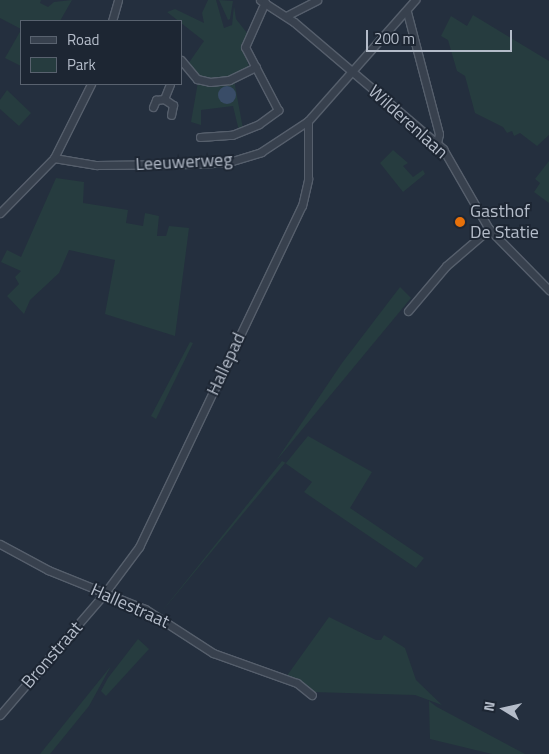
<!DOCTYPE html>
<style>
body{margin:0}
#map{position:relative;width:549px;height:754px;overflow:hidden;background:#242f3e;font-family:"Titillium Web",sans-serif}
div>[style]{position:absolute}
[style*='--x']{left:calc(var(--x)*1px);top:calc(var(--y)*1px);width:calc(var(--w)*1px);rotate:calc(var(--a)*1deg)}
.green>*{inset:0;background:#263c3f}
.water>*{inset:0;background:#394c67}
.round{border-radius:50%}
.roads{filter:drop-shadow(1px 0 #565f6c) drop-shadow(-1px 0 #565f6c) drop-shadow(0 1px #565f6c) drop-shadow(0 -1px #565f6c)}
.minor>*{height:7px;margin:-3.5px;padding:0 3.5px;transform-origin:3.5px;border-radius:3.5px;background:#38414e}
.dots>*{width:14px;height:14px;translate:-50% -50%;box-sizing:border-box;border:2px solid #1d2633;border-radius:50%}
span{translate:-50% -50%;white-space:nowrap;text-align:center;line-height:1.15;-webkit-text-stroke:4px #1d2633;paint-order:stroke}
.street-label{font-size:18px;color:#b4bcc9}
.poi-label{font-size:18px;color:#b4bcc9}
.left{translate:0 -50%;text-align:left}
.legend{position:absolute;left:20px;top:20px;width:162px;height:65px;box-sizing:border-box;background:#1d2633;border:1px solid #59626f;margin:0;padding:6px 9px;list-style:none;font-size:15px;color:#b4bcc9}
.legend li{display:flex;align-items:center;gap:10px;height:25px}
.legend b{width:25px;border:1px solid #59626f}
.north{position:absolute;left:479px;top:684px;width:50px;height:50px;-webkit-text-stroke:4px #1d2633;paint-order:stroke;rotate:280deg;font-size:14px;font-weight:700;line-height:20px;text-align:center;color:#b4bcc9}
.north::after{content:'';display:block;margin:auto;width:18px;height:22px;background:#b4bcc9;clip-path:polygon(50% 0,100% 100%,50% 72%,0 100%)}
.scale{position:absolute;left:366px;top:30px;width:146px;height:22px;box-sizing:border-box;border:2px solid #b4bcc9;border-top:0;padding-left:6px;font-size:15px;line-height:18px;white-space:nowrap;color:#b4bcc9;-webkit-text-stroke:4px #1d2633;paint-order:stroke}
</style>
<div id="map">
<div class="green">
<i style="clip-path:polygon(0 0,41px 0,40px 3px,48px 7px,54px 2px,72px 0,60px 21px,21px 21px,21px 29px,0 18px)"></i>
<i style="clip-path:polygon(208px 0,216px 0,224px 28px,232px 25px,234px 6px,236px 19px,247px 33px,243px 47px,249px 67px,228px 77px,208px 80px,197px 76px,188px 64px,204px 41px,167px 12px,175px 9px,204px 23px,202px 13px)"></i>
<i style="clip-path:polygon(219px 0,233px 1px,230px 19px,228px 20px)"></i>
<i style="clip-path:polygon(473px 15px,549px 61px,549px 135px,537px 146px,520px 133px,514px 136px,512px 131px,507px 133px,503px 127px,475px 113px,465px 76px,457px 71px,448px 40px,441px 36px,451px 16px,467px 26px)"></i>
<i style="clip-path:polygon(21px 30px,21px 66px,5px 58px)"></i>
<i style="clip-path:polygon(234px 80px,243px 129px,239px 131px,233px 106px,201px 110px,201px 125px,191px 122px,198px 82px)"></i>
<i style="clip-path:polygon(7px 90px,31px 113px,19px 126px,0 109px,0 100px)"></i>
<i style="clip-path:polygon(393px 150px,408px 163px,403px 166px,413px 177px,423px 170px,425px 174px,403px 192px,380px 163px)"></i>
<i style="clip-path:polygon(549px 161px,549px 203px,534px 192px,540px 183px,535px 179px)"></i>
<i style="clip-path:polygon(56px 178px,84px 182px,83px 203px,128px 210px,126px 223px,143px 226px,145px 213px,159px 216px,157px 236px,166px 236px,169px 226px,189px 228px,175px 336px,105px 314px,115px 260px,69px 250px,59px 273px,30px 300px,24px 314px,7px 296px,19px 284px,15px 277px,21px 271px,1px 262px,7px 250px,21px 257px)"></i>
<i style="clip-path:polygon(400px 287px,411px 298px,276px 461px,342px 363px)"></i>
<i style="clip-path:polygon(190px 342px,193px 343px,156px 419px,151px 416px)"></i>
<i style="clip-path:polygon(308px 436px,372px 472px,350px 508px,424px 558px,416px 568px,304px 492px,312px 482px,285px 463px,159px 615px,282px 461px,286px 463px)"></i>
<i style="clip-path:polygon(329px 617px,376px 640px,381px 640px,384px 635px,405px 648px,416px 680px,442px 705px,415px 695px,312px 692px,286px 677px)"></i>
<i style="clip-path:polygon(138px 639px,149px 649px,106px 696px,101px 691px,108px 678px)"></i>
<i style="clip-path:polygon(111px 666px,89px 706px,50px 754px,40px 754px)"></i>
<i style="clip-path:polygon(429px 701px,437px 707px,525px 754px,492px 754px,430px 739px)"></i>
</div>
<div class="water">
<i class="round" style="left:218px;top:86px;width:18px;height:18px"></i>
</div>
<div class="roads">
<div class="minor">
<i style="--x:260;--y:0;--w:40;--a:32.9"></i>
<i style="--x:294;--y:22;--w:196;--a:40.4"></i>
<i style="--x:443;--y:149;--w:92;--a:60.1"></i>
<i style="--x:489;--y:229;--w:86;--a:45.5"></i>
<i style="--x:407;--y:12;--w:126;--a:75.3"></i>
<i style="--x:439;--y:134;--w:9;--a:103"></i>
<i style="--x:286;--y:16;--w:35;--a:-27"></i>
<i style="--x:112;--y:21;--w:22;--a:-74"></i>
<i style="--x:181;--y:60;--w:25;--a:50"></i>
<i style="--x:197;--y:79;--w:13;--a:13"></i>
<i style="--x:210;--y:82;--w:19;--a:-6"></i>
<i style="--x:229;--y:80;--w:30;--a:-26"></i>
<i style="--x:164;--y:99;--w:16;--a:-68"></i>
<i style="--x:153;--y:107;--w:8;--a:-67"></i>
<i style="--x:156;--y:100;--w:8;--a:-7"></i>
<i style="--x:164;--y:99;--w:11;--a:34"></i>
<i style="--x:173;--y:105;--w:10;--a:101"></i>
<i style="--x:200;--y:137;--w:32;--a:-4"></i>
<i style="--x:232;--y:135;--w:29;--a:-22"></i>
<i style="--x:259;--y:124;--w:24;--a:-36"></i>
<i style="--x:278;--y:110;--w:71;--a:-117.6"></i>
<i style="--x:245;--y:47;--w:49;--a:-66"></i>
<i style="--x:54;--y:158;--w:43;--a:9.5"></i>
<i style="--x:96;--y:165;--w:98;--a:-0.6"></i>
<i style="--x:194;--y:164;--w:35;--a:-3"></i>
<i style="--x:229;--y:162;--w:34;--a:-17"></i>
<i style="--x:261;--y:152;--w:56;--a:-33.4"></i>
<i style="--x:308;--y:121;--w:162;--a:-48.5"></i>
<i style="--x:0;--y:213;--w:77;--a:-45.5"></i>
<i style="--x:54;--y:158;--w:83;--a:-63.4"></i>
<i style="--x:408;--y:311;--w:59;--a:-49.8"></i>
<i style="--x:446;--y:266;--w:57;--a:-40.7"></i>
<i style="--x:0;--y:544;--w:55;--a:28.4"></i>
<i style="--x:48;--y:570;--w:105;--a:21.9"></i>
<i style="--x:145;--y:609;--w:81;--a:32.9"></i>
<i style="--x:213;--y:653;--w:89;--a:19.7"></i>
<i style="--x:297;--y:683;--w:19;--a:39"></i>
<i style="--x:0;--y:715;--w:160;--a:-49.3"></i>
<i style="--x:104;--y:594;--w:59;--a:-53.3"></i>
<i style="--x:139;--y:547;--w:378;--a:-64.5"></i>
<i style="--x:302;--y:206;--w:28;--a:-77"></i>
<i style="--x:308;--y:179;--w:58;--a:-90"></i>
</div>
</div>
<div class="dots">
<i style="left:460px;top:222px;background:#e8710a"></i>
</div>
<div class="street-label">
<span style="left:408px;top:122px;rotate:42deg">Wilderenlaan</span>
<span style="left:184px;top:162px;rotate:-3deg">Leeuwerweg</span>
<span style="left:226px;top:364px;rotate:-65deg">Hallepad</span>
<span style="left:130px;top:606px;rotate:24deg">Hallestraat</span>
<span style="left:52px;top:655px;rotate:-49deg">Bronstraat</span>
</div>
<div class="poi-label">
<span class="left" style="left:470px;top:222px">Gasthof<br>De Statie</span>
</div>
<ul class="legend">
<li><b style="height:6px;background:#38414e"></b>Road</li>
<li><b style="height:14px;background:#263c3f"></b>Park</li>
</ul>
<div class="north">N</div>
<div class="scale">200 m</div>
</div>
